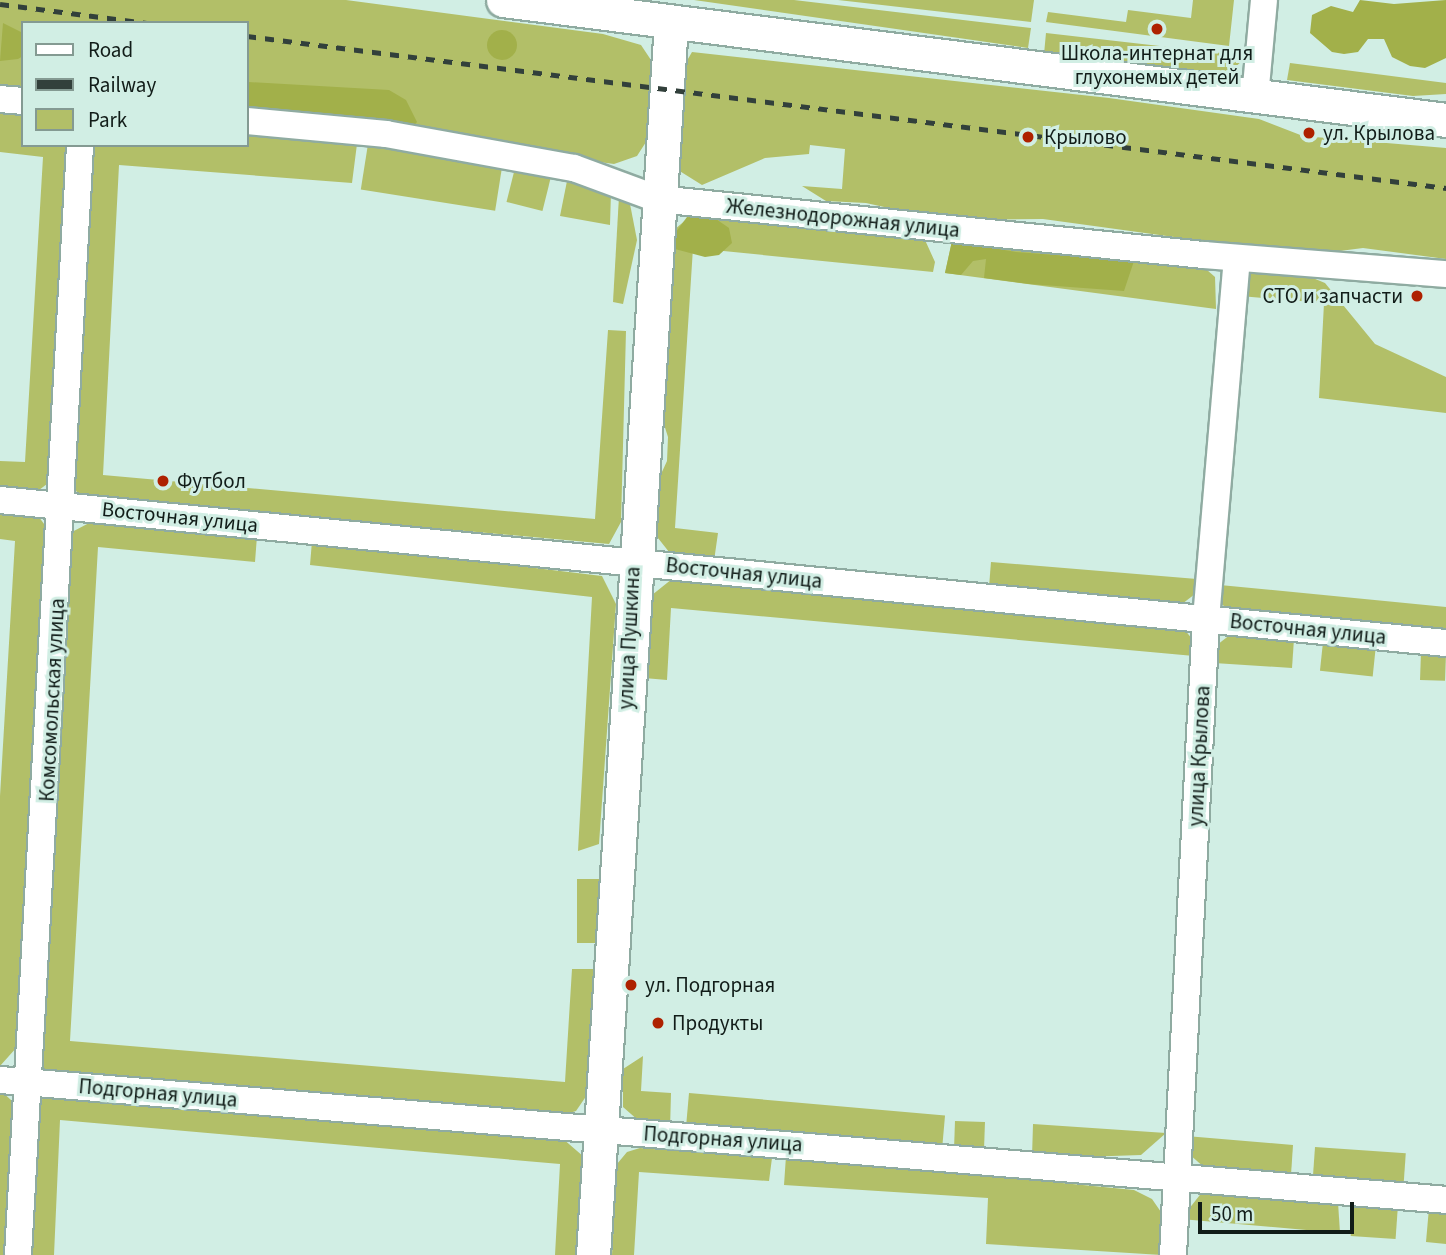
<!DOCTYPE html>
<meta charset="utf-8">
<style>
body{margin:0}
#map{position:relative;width:1446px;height:1255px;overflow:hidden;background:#d1eee4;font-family:"Source Sans 3",sans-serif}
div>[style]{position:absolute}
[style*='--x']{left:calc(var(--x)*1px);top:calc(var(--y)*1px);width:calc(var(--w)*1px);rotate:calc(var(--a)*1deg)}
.green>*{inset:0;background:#b2bf68;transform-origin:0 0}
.forest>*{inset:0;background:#a2b04a}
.round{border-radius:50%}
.roads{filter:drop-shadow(2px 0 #8faba1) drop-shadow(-2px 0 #8faba1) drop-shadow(0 2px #8faba1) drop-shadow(0 -2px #8faba1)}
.minor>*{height:26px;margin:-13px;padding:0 13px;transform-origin:13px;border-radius:13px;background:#fff}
.major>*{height:33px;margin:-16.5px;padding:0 16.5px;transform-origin:16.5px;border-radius:16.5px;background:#fff}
.rail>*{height:5px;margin-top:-2.5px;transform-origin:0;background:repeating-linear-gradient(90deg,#32403b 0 9px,transparent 0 18px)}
.dots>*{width:19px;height:19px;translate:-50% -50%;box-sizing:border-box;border:4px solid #d1eee4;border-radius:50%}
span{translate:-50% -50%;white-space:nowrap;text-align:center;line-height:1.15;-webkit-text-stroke:6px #d1eee4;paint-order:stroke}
.poi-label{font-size:21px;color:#111c18}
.left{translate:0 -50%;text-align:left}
.right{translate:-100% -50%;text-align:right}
.street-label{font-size:21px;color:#111c18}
.legend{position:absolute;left:21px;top:21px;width:228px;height:126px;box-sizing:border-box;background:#d1eee4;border:2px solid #849a92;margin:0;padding:9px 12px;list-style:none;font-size:21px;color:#111c18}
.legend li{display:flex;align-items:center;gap:14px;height:35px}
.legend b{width:35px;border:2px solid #849a92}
.scale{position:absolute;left:1198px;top:1202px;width:156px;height:32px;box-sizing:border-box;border:4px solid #111c18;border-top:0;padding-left:9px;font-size:21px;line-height:24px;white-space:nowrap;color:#111c18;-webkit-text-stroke:5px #d1eee4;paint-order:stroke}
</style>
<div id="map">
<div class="green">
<i style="clip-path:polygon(0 0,346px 0,603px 34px,641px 45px,651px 60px,646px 142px,637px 156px,614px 164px,247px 114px,247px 23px,23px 23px,23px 92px,0 90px)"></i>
<i style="clip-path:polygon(694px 0,794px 0,1031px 28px,1028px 48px)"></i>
<i style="clip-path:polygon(838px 0,1034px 0,1031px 22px)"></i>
<i style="clip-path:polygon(1193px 0,1234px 0,1229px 46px,1046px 22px,1048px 12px,1126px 22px,1128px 10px,1191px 18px)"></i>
<i style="clip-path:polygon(1046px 33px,1247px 56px,1225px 77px,1044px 54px)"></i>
<i style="clip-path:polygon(692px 52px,1109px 98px,1259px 119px,1303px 136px,1446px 148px,1446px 259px,1363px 248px,1332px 252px,1247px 247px,1043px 219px,943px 220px,866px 203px,826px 201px,802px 186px,842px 189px,845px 149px,810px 145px,809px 154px,765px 158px,702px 185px,678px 170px,681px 71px)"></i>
<i style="clip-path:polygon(1290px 63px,1446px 83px,1446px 94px,1413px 96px,1287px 80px)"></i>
<i style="clip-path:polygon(0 110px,23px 112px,23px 145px,73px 145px,51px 481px,35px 493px,0 490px,0 461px,25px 462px,43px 157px,0 152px)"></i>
<i style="clip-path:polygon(247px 134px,357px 144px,352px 183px,119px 165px,103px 475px,595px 519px,608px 330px,626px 331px,621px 522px,609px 544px,79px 496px,72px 483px,89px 145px,247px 145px)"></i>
<i style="left:368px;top:144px;width:136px;height:46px;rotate:9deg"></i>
<i style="left:515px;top:168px;width:37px;height:35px;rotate:14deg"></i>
<i style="clip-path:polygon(567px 181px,611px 192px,610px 225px,560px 216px)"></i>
<i style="clip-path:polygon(619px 196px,630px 204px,637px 240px,623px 304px,613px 302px)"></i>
<i style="clip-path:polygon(695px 212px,925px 240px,935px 262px,933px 272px,693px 248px,675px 528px,718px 533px,714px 561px,673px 557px,654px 533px,656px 485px,667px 461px,668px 437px,660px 412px,674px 230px)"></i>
<i style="clip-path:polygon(952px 241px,1198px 262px,1215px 277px,1216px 309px,945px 273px)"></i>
<i style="clip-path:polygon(1254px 268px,1291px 269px,1325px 283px,1375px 344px,1446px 377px,1446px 413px,1319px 398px,1324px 303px,1240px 296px,1244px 277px)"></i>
<i style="clip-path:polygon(0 510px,36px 513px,47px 528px,17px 1047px,0 1066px,0 796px,15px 541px,0 539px)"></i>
<i style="clip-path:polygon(91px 522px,257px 536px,255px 562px,98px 547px,70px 1041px,565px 1082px,572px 969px,595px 969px,587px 1095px,576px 1111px,563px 1115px,40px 1069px,70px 533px)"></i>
<i style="clip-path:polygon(312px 541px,602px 576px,616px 604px,599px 844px,578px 851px,592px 597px,310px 565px)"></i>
<i style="clip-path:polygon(991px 562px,1197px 579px,1195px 594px,1182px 604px,989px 587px)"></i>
<i style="clip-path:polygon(672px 579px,1184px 629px,1193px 640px,1194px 656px,671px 608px,667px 680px,644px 678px,652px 595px)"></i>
<i style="clip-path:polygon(1220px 585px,1446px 607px,1446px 632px,1231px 612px,1218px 601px)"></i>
<i style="clip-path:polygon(1231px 634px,1294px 639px,1292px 668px,1214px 663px,1217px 645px)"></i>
<i style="left:1323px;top:642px;width:53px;height:29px;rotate:6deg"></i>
<i style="left:1421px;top:652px;width:25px;height:28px;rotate:2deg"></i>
<i style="left:577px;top:879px;width:22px;height:64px"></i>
<i style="clip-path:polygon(643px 1056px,641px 1091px,671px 1093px,670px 1130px,639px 1121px,623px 1107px,623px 1069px)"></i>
<i style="clip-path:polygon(0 1090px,11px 1100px,13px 1115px,6px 1255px,0 1255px)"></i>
<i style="left:689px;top:1093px;width:257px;height:36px;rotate:5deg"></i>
<i style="clip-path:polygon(46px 1095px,562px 1138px,584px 1157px,578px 1255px,555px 1255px,560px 1164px,60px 1120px,54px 1255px,24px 1255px,31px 1112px)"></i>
<i style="left:955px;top:1121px;width:30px;height:27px;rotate:2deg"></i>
<i style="clip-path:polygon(1033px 1124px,1166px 1133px,1141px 1155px,1053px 1158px,1032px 1156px)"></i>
<i style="clip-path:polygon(1186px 1136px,1293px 1145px,1291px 1175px,1205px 1168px,1189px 1154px)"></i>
<i style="left:1315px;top:1147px;width:91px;height:31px;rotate:4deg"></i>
<i style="clip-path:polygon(640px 1148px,772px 1158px,769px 1181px,639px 1172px,634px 1255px,612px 1255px,617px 1164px,627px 1152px)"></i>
<i style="clip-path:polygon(786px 1156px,1134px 1190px,1152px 1199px,1161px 1212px,1162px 1255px,986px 1244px,988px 1198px,784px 1185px)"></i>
<i style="clip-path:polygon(1203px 1191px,1338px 1202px,1340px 1233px,1181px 1219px)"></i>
<i style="left:1353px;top:1203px;width:45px;height:33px;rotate:4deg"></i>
<i style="clip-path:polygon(1429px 1208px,1446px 1210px,1446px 1244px,1426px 1242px)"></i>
</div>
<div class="forest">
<i style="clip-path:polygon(1360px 0,1394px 4px,1446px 0,1446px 58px,1425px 68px,1410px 66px,1392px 57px,1384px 39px,1368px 39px,1358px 52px,1344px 54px,1332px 52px,1310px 33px,1312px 15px,1331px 6px,1353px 12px)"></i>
<i style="clip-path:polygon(3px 23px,23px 33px,23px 56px,18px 59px,0 61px)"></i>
<i class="round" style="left:487px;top:30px;width:30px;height:30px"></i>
<i style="clip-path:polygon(248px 82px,389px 90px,406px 100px,417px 122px,411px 129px,247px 114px)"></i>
<i style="clip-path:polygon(687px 217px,716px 219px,729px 228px,732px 243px,719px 255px,705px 257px,675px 249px,676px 232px)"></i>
<i style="clip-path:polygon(952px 241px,1016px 252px,1134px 261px,1124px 291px,1029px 284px,984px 278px,986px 259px,973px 261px,961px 275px,945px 273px)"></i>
</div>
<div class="roads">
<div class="minor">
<i style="--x:1255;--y:97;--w:97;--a:-84.7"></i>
<i style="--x:0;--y:99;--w:23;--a:5"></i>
<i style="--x:247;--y:121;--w:140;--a:5.3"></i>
<i style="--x:386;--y:134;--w:191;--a:10.3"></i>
<i style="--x:574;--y:168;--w:90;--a:20.3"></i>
<i style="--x:658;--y:199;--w:549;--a:5.86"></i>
<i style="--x:1204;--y:255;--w:243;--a:4.5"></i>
<i style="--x:0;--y:500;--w:1453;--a:5.65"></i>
<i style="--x:0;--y:1080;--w:1451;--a:4.74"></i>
<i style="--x:18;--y:1255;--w:1112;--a:-86.8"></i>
<i style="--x:1173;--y:1255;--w:637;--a:-87.03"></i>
<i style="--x:1206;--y:619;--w:362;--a:-85.1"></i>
</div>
<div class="major">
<i style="--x:503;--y:0;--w:951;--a:7.25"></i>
<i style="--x:593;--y:1255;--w:1236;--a:-86.38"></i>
</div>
</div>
<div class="rail">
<i style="--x:0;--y:4;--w:148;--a:7.4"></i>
<i style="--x:247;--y:36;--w:1209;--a:7.22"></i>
</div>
<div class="dots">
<i style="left:1157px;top:29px;background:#ae2100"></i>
<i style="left:1309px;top:133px;background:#ae2100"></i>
<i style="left:1028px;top:137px;background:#ae2100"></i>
<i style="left:1417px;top:296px;background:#ae2100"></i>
<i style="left:163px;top:481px;background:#ae2100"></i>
<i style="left:631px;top:985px;background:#ae2100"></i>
<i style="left:658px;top:1023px;background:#ae2100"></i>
</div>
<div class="poi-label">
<span style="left:1157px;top:65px">Школа-интернат для<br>глухонемых детей</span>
<span class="left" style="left:1323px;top:133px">ул. Крылова</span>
<span class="left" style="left:1044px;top:137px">Крылово</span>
<span class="right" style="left:1403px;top:296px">СТО и запчасти</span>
<span class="left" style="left:177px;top:481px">Футбол</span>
<span class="left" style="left:645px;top:985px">ул. Подгорная</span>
<span class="left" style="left:672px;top:1023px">Продукты</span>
</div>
<div class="street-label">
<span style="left:843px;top:218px;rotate:6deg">Железнодорожная улица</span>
<span style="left:180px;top:517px;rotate:6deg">Восточная улица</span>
<span style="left:744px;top:573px;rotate:6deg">Восточная улица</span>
<span style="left:1308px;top:629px;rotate:6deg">Восточная улица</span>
<span style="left:629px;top:638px;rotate:-87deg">улица Пушкина</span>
<span style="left:52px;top:700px;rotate:-87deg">Комсомольская улица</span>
<span style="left:1199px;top:756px;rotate:-87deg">улица Крылова</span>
<span style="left:158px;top:1093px;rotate:5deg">Подгорная улица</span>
<span style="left:723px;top:1139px;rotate:4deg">Подгорная улица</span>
</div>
<ul class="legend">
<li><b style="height:9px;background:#fff"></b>Road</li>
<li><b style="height:9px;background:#32403b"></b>Railway</li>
<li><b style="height:19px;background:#b2bf68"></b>Park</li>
</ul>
<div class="scale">50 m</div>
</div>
